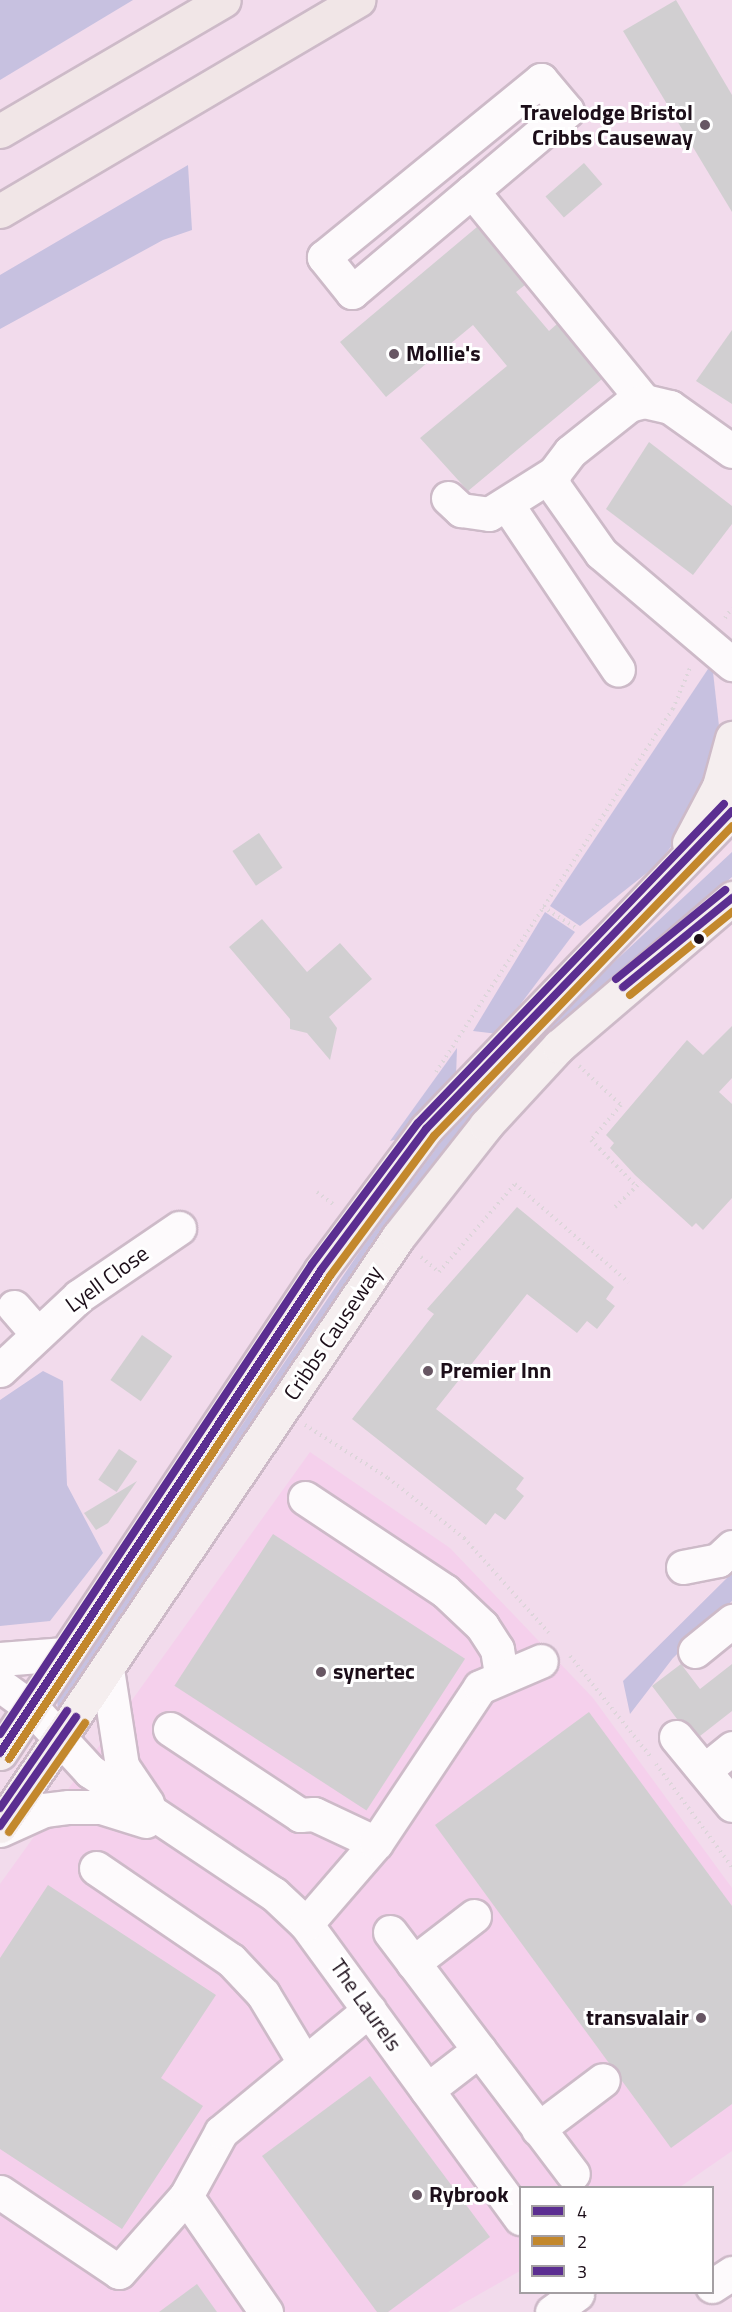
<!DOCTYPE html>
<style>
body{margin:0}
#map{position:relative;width:732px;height:2312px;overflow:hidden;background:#f2dbec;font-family:"Titillium Web",sans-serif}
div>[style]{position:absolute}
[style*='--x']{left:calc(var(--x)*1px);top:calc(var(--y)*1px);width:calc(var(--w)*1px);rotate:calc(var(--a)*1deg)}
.built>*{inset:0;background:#f5d0ec}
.green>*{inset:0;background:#c7c1e0}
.building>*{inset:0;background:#d1cfd1;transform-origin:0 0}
.path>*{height:4px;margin-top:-2px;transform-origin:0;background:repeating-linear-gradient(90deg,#ddd5da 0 1.5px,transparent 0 6px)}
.roads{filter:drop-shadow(2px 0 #cdbac8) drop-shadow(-2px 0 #cdbac8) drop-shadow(0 2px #cdbac8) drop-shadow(0 -2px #cdbac8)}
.minor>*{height:33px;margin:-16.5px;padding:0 16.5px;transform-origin:16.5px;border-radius:16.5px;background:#fdfafc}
.major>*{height:33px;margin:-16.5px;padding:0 16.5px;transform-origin:16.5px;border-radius:16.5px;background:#f5eeef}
.highway>*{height:33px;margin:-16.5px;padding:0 16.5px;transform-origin:16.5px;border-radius:16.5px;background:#f1e6e7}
.bus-1>*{height:8px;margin:-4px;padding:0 4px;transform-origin:4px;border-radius:4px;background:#5b2e91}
.bus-2>*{height:8px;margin:-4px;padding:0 4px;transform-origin:4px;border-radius:4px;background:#c3882c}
.bus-3>*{height:8px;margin:-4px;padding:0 4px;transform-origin:4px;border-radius:4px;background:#5b2e91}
.dots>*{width:16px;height:16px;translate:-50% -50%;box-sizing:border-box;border:3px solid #fff;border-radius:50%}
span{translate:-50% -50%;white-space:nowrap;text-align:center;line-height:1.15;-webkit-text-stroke:6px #fff;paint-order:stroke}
.poi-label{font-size:22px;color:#1c0e19;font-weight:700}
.right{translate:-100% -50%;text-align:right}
.left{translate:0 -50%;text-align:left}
.street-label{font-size:22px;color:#1c0e19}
.legend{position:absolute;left:519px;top:2186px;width:195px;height:108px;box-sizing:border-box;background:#fff;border:2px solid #a49fa3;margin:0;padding:8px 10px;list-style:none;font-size:18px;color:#1c0e19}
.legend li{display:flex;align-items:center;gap:12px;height:30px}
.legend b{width:30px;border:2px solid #a49fa3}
</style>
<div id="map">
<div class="built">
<i style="clip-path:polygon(310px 1452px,450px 1548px,593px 1698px,732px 1888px,732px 2151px,680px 2187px,520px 2188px,520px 2271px,448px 2312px,0 2312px,0 1884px)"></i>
</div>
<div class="green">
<i style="clip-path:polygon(0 0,133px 0,0 80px)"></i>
<i style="clip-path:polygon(188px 165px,192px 230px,163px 240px,0 329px,0 275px)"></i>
<i style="clip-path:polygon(712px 663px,720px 735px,694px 816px,658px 864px,580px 926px,550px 906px)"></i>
<i style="clip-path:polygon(732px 852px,732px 877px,583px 1008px,58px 1713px,57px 1698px,362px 1248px,444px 1138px,523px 1047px)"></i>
<i style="clip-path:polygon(545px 912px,575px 932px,498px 1034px,473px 1031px)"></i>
<i style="clip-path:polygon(457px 1048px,456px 1077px,407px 1137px,390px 1141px)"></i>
<i style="clip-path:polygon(43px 1371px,63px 1381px,67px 1485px,103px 1553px,50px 1621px,0 1626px,0 1400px)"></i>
<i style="clip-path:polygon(732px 1573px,732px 1601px,673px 1658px,630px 1714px,623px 1681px)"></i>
</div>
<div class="building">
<i style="clip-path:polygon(676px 0,732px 95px,732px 212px,623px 31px)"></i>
<i style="left:584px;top:163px;width:28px;height:51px;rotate:49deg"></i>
<i style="clip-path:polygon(477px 227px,525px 285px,516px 292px,549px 331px,557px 324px,602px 379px,468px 491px,420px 438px,507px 366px,473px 325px,386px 397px,340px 342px)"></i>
<i style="clip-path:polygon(732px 330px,732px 404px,696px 381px)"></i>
<i style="clip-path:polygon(649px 442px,732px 506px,732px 524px,693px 575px,606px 509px)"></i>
<i style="left:259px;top:833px;width:42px;height:32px;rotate:56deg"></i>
<i style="clip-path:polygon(262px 919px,307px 972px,340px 943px,372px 979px,329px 1017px,337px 1028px,330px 1060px,307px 1033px,290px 1029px,290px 1019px,229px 947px)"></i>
<i style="clip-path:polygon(732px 1026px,732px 1078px,719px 1092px,732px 1104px,732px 1198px,703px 1230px,696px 1223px,692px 1227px,635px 1175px,610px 1148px,614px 1143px,606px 1135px,687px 1040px,703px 1055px)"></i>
<i style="clip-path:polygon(517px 1207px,614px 1287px,606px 1299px,615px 1306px,597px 1329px,587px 1321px,577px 1333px,527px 1294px,436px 1409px,524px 1478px,516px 1489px,524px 1496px,505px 1520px,495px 1513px,486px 1525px,352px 1419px,434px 1314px,427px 1309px)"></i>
<i style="left:142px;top:1335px;width:37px;height:55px;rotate:35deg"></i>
<i style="left:119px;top:1449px;width:22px;height:37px;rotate:34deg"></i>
<i style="clip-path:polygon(137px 1481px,108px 1523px,96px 1530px,84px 1513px)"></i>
<i style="left:273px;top:1534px;width:229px;height:181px;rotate:33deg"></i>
<i style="clip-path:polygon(681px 1664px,700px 1689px,732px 1664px,732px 1711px,700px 1736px,677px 1719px,652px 1686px)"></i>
<i style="clip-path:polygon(589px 1712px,732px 1906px,732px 2104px,671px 2148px,435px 1825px)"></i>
<i style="clip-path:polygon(48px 1885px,216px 1995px,161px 2078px,203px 2106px,122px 2229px,0 2149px,0 1958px)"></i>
<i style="clip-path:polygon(370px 2076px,490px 2237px,388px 2312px,377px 2312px,262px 2156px)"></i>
<i style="clip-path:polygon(197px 2284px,217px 2312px,159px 2312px)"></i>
</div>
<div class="path">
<i style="--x:725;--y:618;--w:12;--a:-55"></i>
<i style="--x:543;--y:907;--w:41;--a:32.2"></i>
<i style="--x:579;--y:1066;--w:57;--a:42.9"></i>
<i style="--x:621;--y:1105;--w:46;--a:130.6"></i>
<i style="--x:591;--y:1140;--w:64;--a:45.6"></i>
<i style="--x:436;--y:1072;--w:434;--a:-56.9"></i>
<i style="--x:673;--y:709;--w:44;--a:-67.5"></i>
<i style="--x:317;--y:1192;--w:20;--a:37"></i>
<i style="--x:615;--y:1207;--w:36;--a:-44"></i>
<i style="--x:421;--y:1257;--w:23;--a:40"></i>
<i style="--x:439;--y:1272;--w:116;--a:-49.2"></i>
<i style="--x:515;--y:1184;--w:150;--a:40.9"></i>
<i style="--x:305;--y:1425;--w:98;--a:32.6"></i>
<i style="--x:388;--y:1478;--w:97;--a:38.3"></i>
<i style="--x:464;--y:1538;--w:127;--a:48.2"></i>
<i style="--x:570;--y:1656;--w:128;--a:51.3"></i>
<i style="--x:656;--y:1764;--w:128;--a:53.6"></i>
</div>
<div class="roads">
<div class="minor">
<i style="--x:541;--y:80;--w:40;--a:50"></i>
<i style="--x:567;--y:111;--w:281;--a:139.9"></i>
<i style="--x:352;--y:292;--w:45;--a:-128.7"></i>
<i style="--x:324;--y:257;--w:280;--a:-39.2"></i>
<i style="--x:472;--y:191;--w:271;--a:50.7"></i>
<i style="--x:732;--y:451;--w:76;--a:-144.6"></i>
<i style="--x:670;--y:407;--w:27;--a:-167"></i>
<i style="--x:644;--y:401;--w:16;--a:165"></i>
<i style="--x:629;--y:405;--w:75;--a:141.5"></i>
<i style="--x:570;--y:452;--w:26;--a:127"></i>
<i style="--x:554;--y:473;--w:12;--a:95"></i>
<i style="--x:553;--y:485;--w:83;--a:54.8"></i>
<i style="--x:601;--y:553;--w:172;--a:40.3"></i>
<i style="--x:448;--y:498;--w:18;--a:43"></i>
<i style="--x:461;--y:510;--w:28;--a:8"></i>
<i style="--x:489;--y:514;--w:77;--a:-32.2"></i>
<i style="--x:508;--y:506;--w:197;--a:56.1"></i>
<i style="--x:14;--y:1307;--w:33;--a:49"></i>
<i style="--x:0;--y:1370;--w:108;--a:-43.1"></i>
<i style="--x:79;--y:1296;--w:121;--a:-34.2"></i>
<i style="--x:305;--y:1498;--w:168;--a:33.6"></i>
<i style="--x:445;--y:1591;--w:51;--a:43.4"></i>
<i style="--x:482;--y:1626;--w:27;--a:57"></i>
<i style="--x:497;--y:1649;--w:26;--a:81"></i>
<i style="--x:683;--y:1567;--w:36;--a:-11"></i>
<i style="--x:718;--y:1560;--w:19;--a:-43"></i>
<i style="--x:695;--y:1651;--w:48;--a:-39"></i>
<i style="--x:0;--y:1659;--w:65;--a:-4.4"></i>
<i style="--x:107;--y:1669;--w:98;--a:81.2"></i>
<i style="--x:122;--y:1766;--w:45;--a:56"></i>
<i style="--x:0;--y:1685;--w:39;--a:36"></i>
<i style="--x:32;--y:1708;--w:86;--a:47.4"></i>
<i style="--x:90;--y:1771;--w:221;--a:33.8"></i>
<i style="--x:274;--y:1894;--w:44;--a:43.2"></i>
<i style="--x:306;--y:1924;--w:364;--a:53.9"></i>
<i style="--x:170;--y:1729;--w:156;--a:33.5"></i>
<i style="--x:300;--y:1815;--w:14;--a:-4"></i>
<i style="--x:314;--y:1814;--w:68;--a:25.1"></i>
<i style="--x:676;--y:1737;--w:88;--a:50.5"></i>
<i style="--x:705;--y:1770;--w:35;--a:-39"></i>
<i style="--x:0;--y:1830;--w:48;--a:-24.4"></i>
<i style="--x:44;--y:1810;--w:25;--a:-7"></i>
<i style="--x:69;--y:1807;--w:32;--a:0"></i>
<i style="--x:101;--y:1807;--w:47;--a:17.3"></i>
<i style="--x:96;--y:1868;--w:163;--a:34.3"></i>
<i style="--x:231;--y:1960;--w:47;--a:46.7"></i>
<i style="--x:263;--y:1994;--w:79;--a:58.9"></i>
<i style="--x:306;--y:1924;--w:107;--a:-49.2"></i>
<i style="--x:376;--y:1843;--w:187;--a:-56.3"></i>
<i style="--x:480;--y:1687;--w:66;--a:-23.1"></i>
<i style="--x:390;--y:1932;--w:303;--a:52.9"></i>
<i style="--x:413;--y:1963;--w:77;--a:-37.6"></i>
<i style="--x:427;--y:2090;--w:66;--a:-37.6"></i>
<i style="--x:538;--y:2129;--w:81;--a:-37"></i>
<i style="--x:0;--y:2192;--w:143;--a:33.9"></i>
<i style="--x:119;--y:2272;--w:101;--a:-48.6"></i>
<i style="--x:186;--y:2196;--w:73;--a:-61.3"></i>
<i style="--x:221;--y:2132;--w:192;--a:-39.5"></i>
<i style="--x:186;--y:2196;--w:141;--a:55.4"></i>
<i style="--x:712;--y:2286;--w:24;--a:-33"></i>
<i style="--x:552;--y:2312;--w:31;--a:-36"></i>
</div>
<div class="major">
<i style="--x:689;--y:843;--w:64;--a:-62.2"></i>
<i style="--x:719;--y:786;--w:50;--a:-74.8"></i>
<i style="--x:0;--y:1753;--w:580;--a:-56.39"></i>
<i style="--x:321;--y:1270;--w:176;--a:-53.3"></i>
<i style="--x:426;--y:1129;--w:441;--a:-46.1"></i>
<i style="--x:0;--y:1826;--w:711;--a:-55.95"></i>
<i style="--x:398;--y:1237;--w:142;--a:-51.8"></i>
<i style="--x:486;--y:1125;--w:108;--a:-47.3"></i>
<i style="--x:559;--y:1046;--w:228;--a:-40.5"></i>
</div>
<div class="highway">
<i style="--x:0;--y:131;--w:259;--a:-30.3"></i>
<i style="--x:0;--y:211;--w:416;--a:-30.5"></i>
</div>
</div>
<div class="bus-1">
<i style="--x:623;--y:987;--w:141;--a:-39.2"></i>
<i style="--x:0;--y:1753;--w:580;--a:-56.39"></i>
<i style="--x:321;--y:1270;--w:176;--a:-53.3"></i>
<i style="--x:426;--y:1129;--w:441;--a:-46.1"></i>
<i style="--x:0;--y:1826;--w:133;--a:-55.1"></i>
</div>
<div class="bus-2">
<i style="--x:630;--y:995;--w:132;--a:-39.1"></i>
<i style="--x:9;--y:1759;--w:580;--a:-56.39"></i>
<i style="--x:330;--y:1276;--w:174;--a:-53.4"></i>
<i style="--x:434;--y:1136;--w:430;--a:-46.1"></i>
<i style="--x:9;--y:1832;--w:133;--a:-55.1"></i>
</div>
<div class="bus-3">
<i style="--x:616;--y:979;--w:141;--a:-39.2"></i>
<i style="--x:0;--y:1734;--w:564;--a:-56.42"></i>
<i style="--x:312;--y:1264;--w:176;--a:-53.1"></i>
<i style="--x:418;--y:1123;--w:442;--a:-46.2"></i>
<i style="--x:0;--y:1808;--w:118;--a:-55.4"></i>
</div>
<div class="dots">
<i style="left:705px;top:125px;background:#675663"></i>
<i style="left:394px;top:354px;background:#675663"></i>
<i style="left:699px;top:939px;background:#1c0e19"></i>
<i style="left:428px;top:1371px;background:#675663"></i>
<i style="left:321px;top:1672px;background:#675663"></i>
<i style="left:701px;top:2018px;background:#675663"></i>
<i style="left:417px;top:2195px;background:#675663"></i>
</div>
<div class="poi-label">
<span class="right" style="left:693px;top:125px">Travelodge Bristol<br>Cribbs Causeway</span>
<span class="left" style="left:406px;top:354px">Mollie's</span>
<span class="left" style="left:440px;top:1371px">Premier Inn</span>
<span class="left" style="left:333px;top:1672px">synertec</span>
<span class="right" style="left:689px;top:2018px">transvalair</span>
<span class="left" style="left:429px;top:2195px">Rybrook</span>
</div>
<div class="street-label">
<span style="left:107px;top:1279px;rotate:-36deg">Lyell Close</span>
<span style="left:333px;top:1333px;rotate:-56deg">Cribbs Causeway</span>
<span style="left:366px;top:2005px;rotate:55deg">The Laurels</span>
</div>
<ul class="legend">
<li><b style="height:8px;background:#5b2e91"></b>4</li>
<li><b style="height:8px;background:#c3882c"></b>2</li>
<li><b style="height:8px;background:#5b2e91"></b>3</li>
</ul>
</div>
